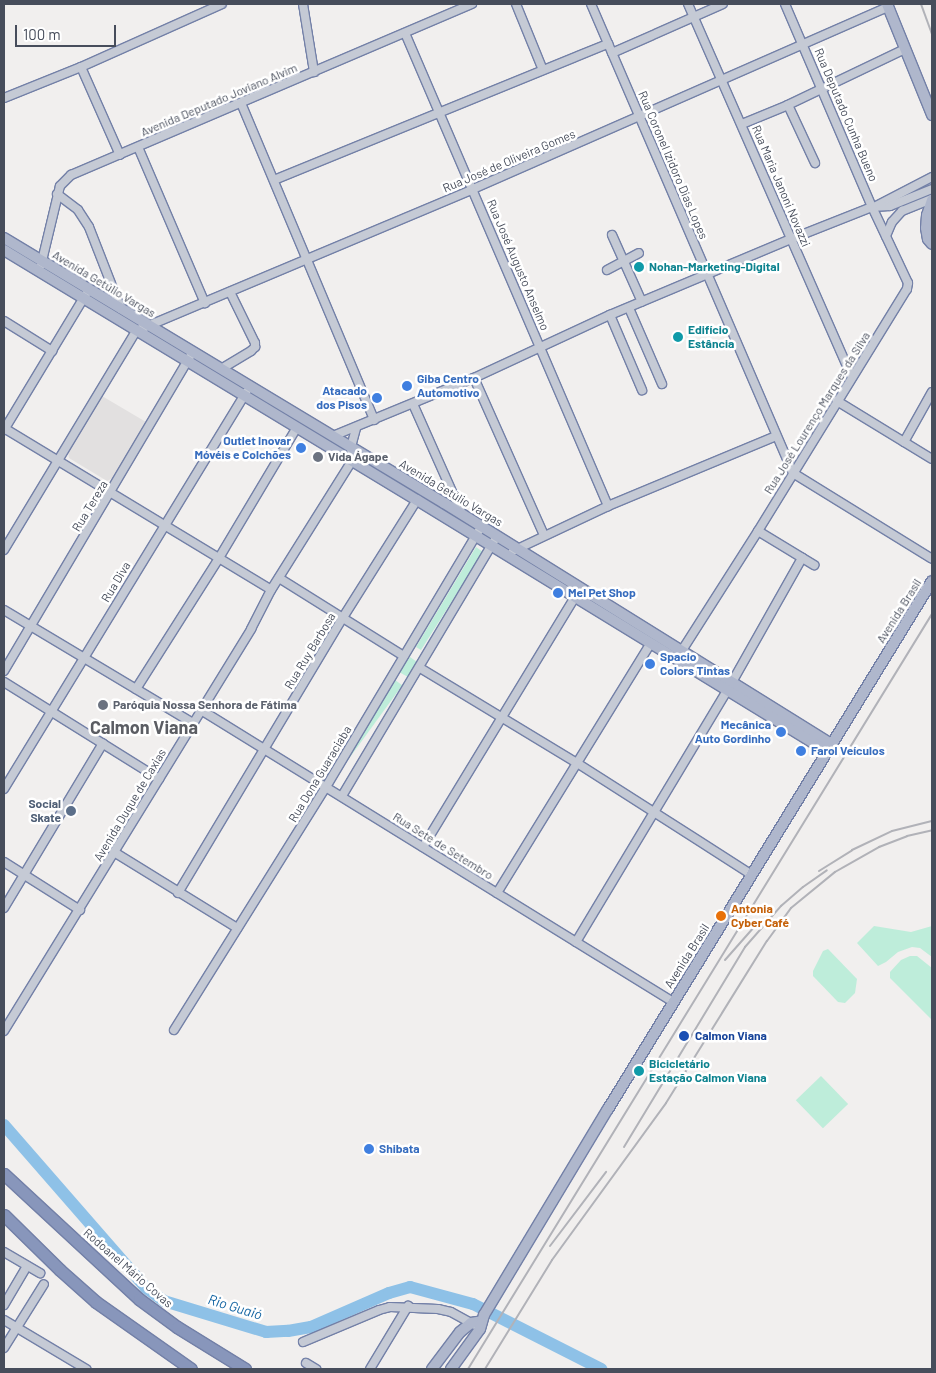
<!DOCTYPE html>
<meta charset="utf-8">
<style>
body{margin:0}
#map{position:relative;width:936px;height:1373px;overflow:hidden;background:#f1efee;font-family:Barlow,sans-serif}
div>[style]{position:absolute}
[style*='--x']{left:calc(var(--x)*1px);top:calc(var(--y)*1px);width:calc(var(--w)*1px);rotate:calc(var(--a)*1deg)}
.education>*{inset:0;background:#e2e0e0}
.green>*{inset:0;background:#beedda;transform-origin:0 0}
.river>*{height:12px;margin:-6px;padding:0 6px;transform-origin:6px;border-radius:6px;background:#8ec1e7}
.roads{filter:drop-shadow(1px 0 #7380a7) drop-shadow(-1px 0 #7380a7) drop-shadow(0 1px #7380a7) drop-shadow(0 -1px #7380a7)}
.minor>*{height:8px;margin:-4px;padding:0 4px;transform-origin:4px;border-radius:4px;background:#c5cad5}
.major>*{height:10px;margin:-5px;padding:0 5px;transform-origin:5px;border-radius:5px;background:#afb7cc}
.highway>*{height:11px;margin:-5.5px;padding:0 5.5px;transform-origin:5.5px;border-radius:5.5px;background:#8896bb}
.rail>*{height:2px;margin:-1px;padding:0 1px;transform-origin:1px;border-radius:1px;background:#b1b2b8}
.dots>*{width:14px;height:14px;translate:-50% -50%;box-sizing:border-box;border:2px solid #fff;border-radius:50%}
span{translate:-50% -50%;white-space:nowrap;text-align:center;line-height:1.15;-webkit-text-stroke:5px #fff;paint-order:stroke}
.street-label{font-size:12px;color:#474d5b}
.culture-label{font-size:12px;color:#0d838f;font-weight:700}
.left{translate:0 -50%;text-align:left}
.shop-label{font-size:12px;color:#366cbe;font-weight:700}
.right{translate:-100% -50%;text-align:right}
.worship-label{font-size:12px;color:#5b616d;font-weight:700}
.service-label{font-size:12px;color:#4e5e75;font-weight:700}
.food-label{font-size:12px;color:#c56008;font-weight:700}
.transit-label{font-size:12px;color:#164399;font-weight:700}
.water-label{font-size:14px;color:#1364a2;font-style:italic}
.district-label{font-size:18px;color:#5b5d63;font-weight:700}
.frame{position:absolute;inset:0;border:5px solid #474d5b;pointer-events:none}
.scale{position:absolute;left:15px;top:25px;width:101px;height:22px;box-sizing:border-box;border:2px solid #474d5b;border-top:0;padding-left:6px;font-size:15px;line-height:18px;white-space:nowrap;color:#474d5b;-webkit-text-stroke:4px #fff;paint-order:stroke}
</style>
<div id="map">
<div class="education">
<i style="clip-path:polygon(102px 396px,146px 422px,113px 478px,107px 481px,69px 458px,68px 451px)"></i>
</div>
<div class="green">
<i style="clip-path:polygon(476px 547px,483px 552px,421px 650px,416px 647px)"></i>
<i style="clip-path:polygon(410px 657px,417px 662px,408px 677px,399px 672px)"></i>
<i style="left:395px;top:680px;width:9px;height:98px;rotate:36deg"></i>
<i style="clip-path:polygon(874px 926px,911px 932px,932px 926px,932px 957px,920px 948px,912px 947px,898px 952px,886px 962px,878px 966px,857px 943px)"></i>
<i style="clip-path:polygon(828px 949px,857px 979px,855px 993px,845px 1003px,838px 1002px,813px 976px,813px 971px,823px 951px)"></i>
<i style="clip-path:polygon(910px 956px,917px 956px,932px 968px,932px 1020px,890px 978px,890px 972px,901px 960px)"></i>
<i style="left:821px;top:1076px;width:39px;height:35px;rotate:46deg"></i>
</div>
<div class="river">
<i style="--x:4;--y:1125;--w:216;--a:48.9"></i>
<i style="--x:146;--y:1288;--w:22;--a:36"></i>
<i style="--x:164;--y:1301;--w:107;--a:16.9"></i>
<i style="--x:266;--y:1332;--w:22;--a:-3"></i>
<i style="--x:288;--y:1331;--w:23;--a:-10"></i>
<i style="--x:311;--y:1327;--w:85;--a:-23.6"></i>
<i style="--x:389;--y:1293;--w:22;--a:-16"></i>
<i style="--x:410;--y:1287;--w:65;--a:15.1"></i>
<i style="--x:473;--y:1304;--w:144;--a:26.9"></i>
</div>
<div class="roads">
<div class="minor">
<i style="--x:303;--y:4;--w:69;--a:80.8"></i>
<i style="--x:516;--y:4;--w:71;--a:67.8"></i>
<i style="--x:591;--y:4;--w:511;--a:66.7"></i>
<i style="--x:793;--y:473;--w:163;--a:31.7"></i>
<i style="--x:688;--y:4;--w:407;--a:66.3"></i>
<i style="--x:405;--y:33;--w:515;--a:66.77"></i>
<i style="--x:612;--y:53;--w:121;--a:-23.8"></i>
<i style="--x:81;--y:67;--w:96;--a:66.1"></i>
<i style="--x:4;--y:98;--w:83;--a:-21.9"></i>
<i style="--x:81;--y:67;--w:154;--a:-24.1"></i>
<i style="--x:241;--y:103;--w:344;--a:67.2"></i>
<i style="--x:788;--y:105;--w:64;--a:65"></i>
<i style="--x:742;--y:124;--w:50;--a:-22.4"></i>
<i style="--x:788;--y:105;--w:130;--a:-25.6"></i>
<i style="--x:138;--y:147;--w:170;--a:66.8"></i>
<i style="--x:274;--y:180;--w:361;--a:-22.2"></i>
<i style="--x:57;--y:194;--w:26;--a:37"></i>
<i style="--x:78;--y:210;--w:20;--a:57"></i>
<i style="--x:89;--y:227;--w:88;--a:68.7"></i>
<i style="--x:876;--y:206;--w:63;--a:-27.4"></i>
<i style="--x:612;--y:235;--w:73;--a:65.9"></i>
<i style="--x:886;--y:236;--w:15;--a:-67"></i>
<i style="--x:892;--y:222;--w:15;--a:-48"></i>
<i style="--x:902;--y:211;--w:32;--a:-22"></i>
<i style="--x:41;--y:265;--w:81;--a:-76.5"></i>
<i style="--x:60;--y:186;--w:16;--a:-45"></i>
<i style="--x:71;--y:175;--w:436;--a:-23.1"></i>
<i style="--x:607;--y:270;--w:36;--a:-28"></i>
<i style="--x:629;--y:308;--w:83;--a:66.5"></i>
<i style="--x:610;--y:315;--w:82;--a:66.9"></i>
<i style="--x:4;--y:321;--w:57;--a:32"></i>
<i style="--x:221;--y:369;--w:35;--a:-31"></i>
<i style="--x:251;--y:351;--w:6;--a:-45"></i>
<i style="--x:255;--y:347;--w:4;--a:-90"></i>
<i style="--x:255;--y:343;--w:57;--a:-116.1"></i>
<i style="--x:474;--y:378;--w:172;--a:66"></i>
<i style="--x:837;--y:401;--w:111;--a:31.4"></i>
<i style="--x:413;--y:404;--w:120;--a:66"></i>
<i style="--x:4;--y:428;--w:312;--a:31.2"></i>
<i style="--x:4;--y:430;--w:159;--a:-58.9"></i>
<i style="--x:333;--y:436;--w:152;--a:-22.4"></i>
<i style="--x:474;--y:378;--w:150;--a:-24.9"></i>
<i style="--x:610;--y:315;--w:196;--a:-22.8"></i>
<i style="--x:791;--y:239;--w:87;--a:-21.6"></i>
<i style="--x:872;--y:207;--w:18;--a:-3"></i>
<i style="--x:890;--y:206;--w:45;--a:-22"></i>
<i style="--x:904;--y:442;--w:57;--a:-60.8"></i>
<i style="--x:758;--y:531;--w:66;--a:31.3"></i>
<i style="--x:4;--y:550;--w:256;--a:-58.9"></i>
<i style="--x:136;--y:331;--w:366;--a:-22.8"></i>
<i style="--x:473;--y:189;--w:453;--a:-23.7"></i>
<i style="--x:513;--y:551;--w:105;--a:-25.3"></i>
<i style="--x:608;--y:506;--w:182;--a:-22.6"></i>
<i style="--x:279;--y:578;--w:147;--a:32"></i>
<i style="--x:4;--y:610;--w:220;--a:30.9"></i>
<i style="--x:681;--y:652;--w:143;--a:-57.5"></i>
<i style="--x:758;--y:531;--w:284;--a:-58.4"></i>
<i style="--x:907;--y:289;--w:6;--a:-81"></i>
<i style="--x:908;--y:283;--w:84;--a:-115.3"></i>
<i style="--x:872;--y:207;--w:221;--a:-113.2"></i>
<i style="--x:420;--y:668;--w:184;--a:31.2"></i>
<i style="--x:577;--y:763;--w:208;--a:32.6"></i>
<i style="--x:4;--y:671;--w:371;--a:-59.4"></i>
<i style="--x:4;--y:682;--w:183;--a:32"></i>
<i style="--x:731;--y:684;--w:145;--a:-60.6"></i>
<i style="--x:136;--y:689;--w:155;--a:-57.6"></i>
<i style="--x:219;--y:558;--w:152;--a:-59.2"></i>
<i style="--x:201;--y:710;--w:555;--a:31.74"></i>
<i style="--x:4;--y:789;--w:465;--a:-58.6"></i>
<i style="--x:342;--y:796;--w:303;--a:-59.2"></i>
<i style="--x:423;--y:847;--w:293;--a:-58.7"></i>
<i style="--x:114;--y:852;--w:145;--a:31.7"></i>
<i style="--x:4;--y:862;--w:90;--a:32.3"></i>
<i style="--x:178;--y:893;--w:319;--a:-59.1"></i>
<i style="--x:342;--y:619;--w:141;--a:-57.8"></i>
<i style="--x:497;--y:893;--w:292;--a:-58.4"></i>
<i style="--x:4;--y:908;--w:192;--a:-59"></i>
<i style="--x:576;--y:942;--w:293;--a:-59"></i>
<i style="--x:174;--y:1030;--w:287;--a:-58"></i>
<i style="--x:326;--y:787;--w:303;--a:-59.2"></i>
<i style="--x:4;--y:1031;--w:472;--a:-58.4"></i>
<i style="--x:251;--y:629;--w:44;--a:-62.9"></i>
<i style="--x:271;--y:590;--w:152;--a:-57.9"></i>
<i style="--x:352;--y:461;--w:14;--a:-94"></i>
<i style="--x:351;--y:447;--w:20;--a:-75"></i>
<i style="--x:4;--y:1252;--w:42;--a:30.3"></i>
<i style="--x:4;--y:1305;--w:45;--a:-59.5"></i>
<i style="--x:4;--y:1320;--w:96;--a:30.9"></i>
<i style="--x:303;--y:1342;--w:82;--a:-22.8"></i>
<i style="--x:379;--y:1310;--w:11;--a:-15"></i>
<i style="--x:390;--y:1307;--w:48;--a:2.4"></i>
<i style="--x:438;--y:1309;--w:13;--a:13"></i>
<i style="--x:451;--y:1312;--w:26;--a:29"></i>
<i style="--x:4;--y:1348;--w:75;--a:-58"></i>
<i style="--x:306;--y:1363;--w:12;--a:31"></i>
<i style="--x:370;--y:1369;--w:74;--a:-58.9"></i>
</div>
<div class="major">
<i style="--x:887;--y:4;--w:120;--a:67.9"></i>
<i style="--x:932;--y:200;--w:16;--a:108"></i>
<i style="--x:927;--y:215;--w:13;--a:94"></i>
<i style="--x:926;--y:228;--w:11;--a:80"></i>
<i style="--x:928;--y:239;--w:6;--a:51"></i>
<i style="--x:4;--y:238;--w:514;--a:31.06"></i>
<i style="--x:444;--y:503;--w:456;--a:31.9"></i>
<i style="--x:4;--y:250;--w:483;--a:31.2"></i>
<i style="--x:417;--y:500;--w:480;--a:31.5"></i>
<i style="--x:432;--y:1369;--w:46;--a:-52.9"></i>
<i style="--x:460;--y:1332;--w:14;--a:-39"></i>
<i style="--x:471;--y:1323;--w:11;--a:-10"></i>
<i style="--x:451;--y:1369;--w:49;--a:-54.1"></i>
<i style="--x:480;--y:1329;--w:15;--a:-74"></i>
<i style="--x:484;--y:1315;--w:240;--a:-59"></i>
<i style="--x:608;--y:1109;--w:619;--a:-58.47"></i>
</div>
<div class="highway">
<i style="--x:4;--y:1174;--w:184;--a:42.8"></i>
<i style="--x:139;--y:1299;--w:47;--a:36.4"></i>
<i style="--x:177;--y:1327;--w:80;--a:31.7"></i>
<i style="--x:4;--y:1215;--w:78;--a:44.5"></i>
<i style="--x:60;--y:1270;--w:48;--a:41.6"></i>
<i style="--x:96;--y:1302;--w:116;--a:35.2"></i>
</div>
</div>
<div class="rail">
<i style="--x:921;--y:4;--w:32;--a:70"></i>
<i style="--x:819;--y:871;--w:39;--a:-32"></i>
<i style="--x:852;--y:850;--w:44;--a:-25.4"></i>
<i style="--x:892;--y:831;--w:41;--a:-14"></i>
<i style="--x:725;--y:960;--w:45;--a:-48.6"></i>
<i style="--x:624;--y:1147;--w:234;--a:-58.8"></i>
<i style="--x:745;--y:947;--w:55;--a:-48.7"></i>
<i style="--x:781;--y:906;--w:29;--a:-41"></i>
<i style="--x:803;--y:887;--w:29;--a:-35"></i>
<i style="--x:550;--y:1246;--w:93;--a:-52.9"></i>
<i style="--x:468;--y:1369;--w:886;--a:-58.43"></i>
<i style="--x:485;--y:1369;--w:128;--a:-58.4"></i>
<i style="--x:552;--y:1260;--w:194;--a:-54"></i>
<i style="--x:666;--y:1103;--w:191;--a:-58.1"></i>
<i style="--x:767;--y:941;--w:41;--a:-54"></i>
<i style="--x:791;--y:908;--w:57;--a:-39.3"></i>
<i style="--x:835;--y:872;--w:51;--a:-29.6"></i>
<i style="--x:879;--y:847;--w:30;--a:-21"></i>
<i style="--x:907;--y:836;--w:26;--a:-13"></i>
</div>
<div class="dots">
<i style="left:639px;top:267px;background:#0f9aa8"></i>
<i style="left:678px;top:337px;background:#0f9aa8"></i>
<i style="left:407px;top:386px;background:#3f7fe0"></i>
<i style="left:377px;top:398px;background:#3f7fe0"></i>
<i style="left:301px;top:448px;background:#3f7fe0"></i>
<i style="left:318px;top:457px;background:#6b7280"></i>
<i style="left:558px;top:593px;background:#3f7fe0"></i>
<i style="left:650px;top:664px;background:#3f7fe0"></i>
<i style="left:103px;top:705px;background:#6b7280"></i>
<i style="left:781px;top:732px;background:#3f7fe0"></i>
<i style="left:801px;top:751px;background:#3f7fe0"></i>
<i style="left:71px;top:811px;background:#5c6f8a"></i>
<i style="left:721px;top:916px;background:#e8710a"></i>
<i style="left:684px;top:1036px;background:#1a4fb4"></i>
<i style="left:639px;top:1071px;background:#0f9aa8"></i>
<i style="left:369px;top:1149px;background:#3f7fe0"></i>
</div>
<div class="street-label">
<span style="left:219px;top:100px;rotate:-23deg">Avenida Deputado Joviano Alvim</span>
<span style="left:846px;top:115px;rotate:67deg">Rua Deputado Cunha Bueno</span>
<span style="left:509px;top:161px;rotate:-23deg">Rua José de Oliveira Gomes</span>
<span style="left:673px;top:165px;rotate:67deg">Rua Coronel Izidoro Dias Lopes</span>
<span style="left:781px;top:186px;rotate:67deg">Rua Maria Janoni Novazzi</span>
<span style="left:518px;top:265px;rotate:67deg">Rua José Augusto Anselmo</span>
<span style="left:104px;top:284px;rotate:31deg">Avenida Getúlio Vargas</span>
<span style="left:817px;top:413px;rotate:-58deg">Rua José Lourenço Marques da Silva</span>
<span style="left:451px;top:493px;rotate:31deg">Avenida Getúlio Vargas</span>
<span style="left:90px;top:506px;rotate:-59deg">Rua Tereza</span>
<span style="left:116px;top:582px;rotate:-59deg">Rua Diva</span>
<span style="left:899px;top:611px;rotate:-58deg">Avenida Brasil</span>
<span style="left:310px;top:651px;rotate:-59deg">Rua Ruy Barbosa</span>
<span style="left:320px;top:774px;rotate:-59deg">Rua Dona Guaraciaba</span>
<span style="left:130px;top:805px;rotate:-59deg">Avenida Duque de Caxias</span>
<span style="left:443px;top:846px;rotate:32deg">Rua Sete de Setembro</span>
<span style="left:687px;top:956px;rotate:-58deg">Avenida Brasil</span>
<span style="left:128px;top:1268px;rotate:41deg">Rodoanel Mário Covas</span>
</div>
<div class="culture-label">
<span class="left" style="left:649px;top:267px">Nohan-Marketing-Digital</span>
<span class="left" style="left:688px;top:337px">Edifício<br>Estância</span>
<span class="left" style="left:649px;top:1071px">Bicicletário<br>Estação Calmon Viana</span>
</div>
<div class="shop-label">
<span class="left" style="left:417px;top:386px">Giba Centro<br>Automotivo</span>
<span class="right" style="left:367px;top:398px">Atacado<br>dos Pisos</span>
<span class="right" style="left:291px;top:448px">Outlet Inovar<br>Móvéis e Colchões</span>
<span class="left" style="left:568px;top:593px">Mel Pet Shop</span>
<span class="left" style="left:660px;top:664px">Spacio<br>Colors Tintas</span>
<span class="right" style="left:771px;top:732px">Mecânica<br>Auto Gordinho</span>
<span class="left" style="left:811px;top:751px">Farol Veículos</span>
<span class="left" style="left:379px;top:1149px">Shibata</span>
</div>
<div class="worship-label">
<span class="left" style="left:328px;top:457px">Vida Ágape</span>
<span class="left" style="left:113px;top:705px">Paróquia Nossa Senhora de Fátima</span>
</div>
<div class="service-label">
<span class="right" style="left:61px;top:811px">Social<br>Skate</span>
</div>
<div class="food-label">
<span class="left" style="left:731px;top:916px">Antonia<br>Cyber Café</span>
</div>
<div class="transit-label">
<span class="left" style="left:695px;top:1036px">Calmon Viana</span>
</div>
<div class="water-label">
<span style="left:235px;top:1307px;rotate:17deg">Rio Guaió</span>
</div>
<div class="district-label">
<span style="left:144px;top:727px">Calmon Viana</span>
</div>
<div class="frame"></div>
<div class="scale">100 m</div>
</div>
